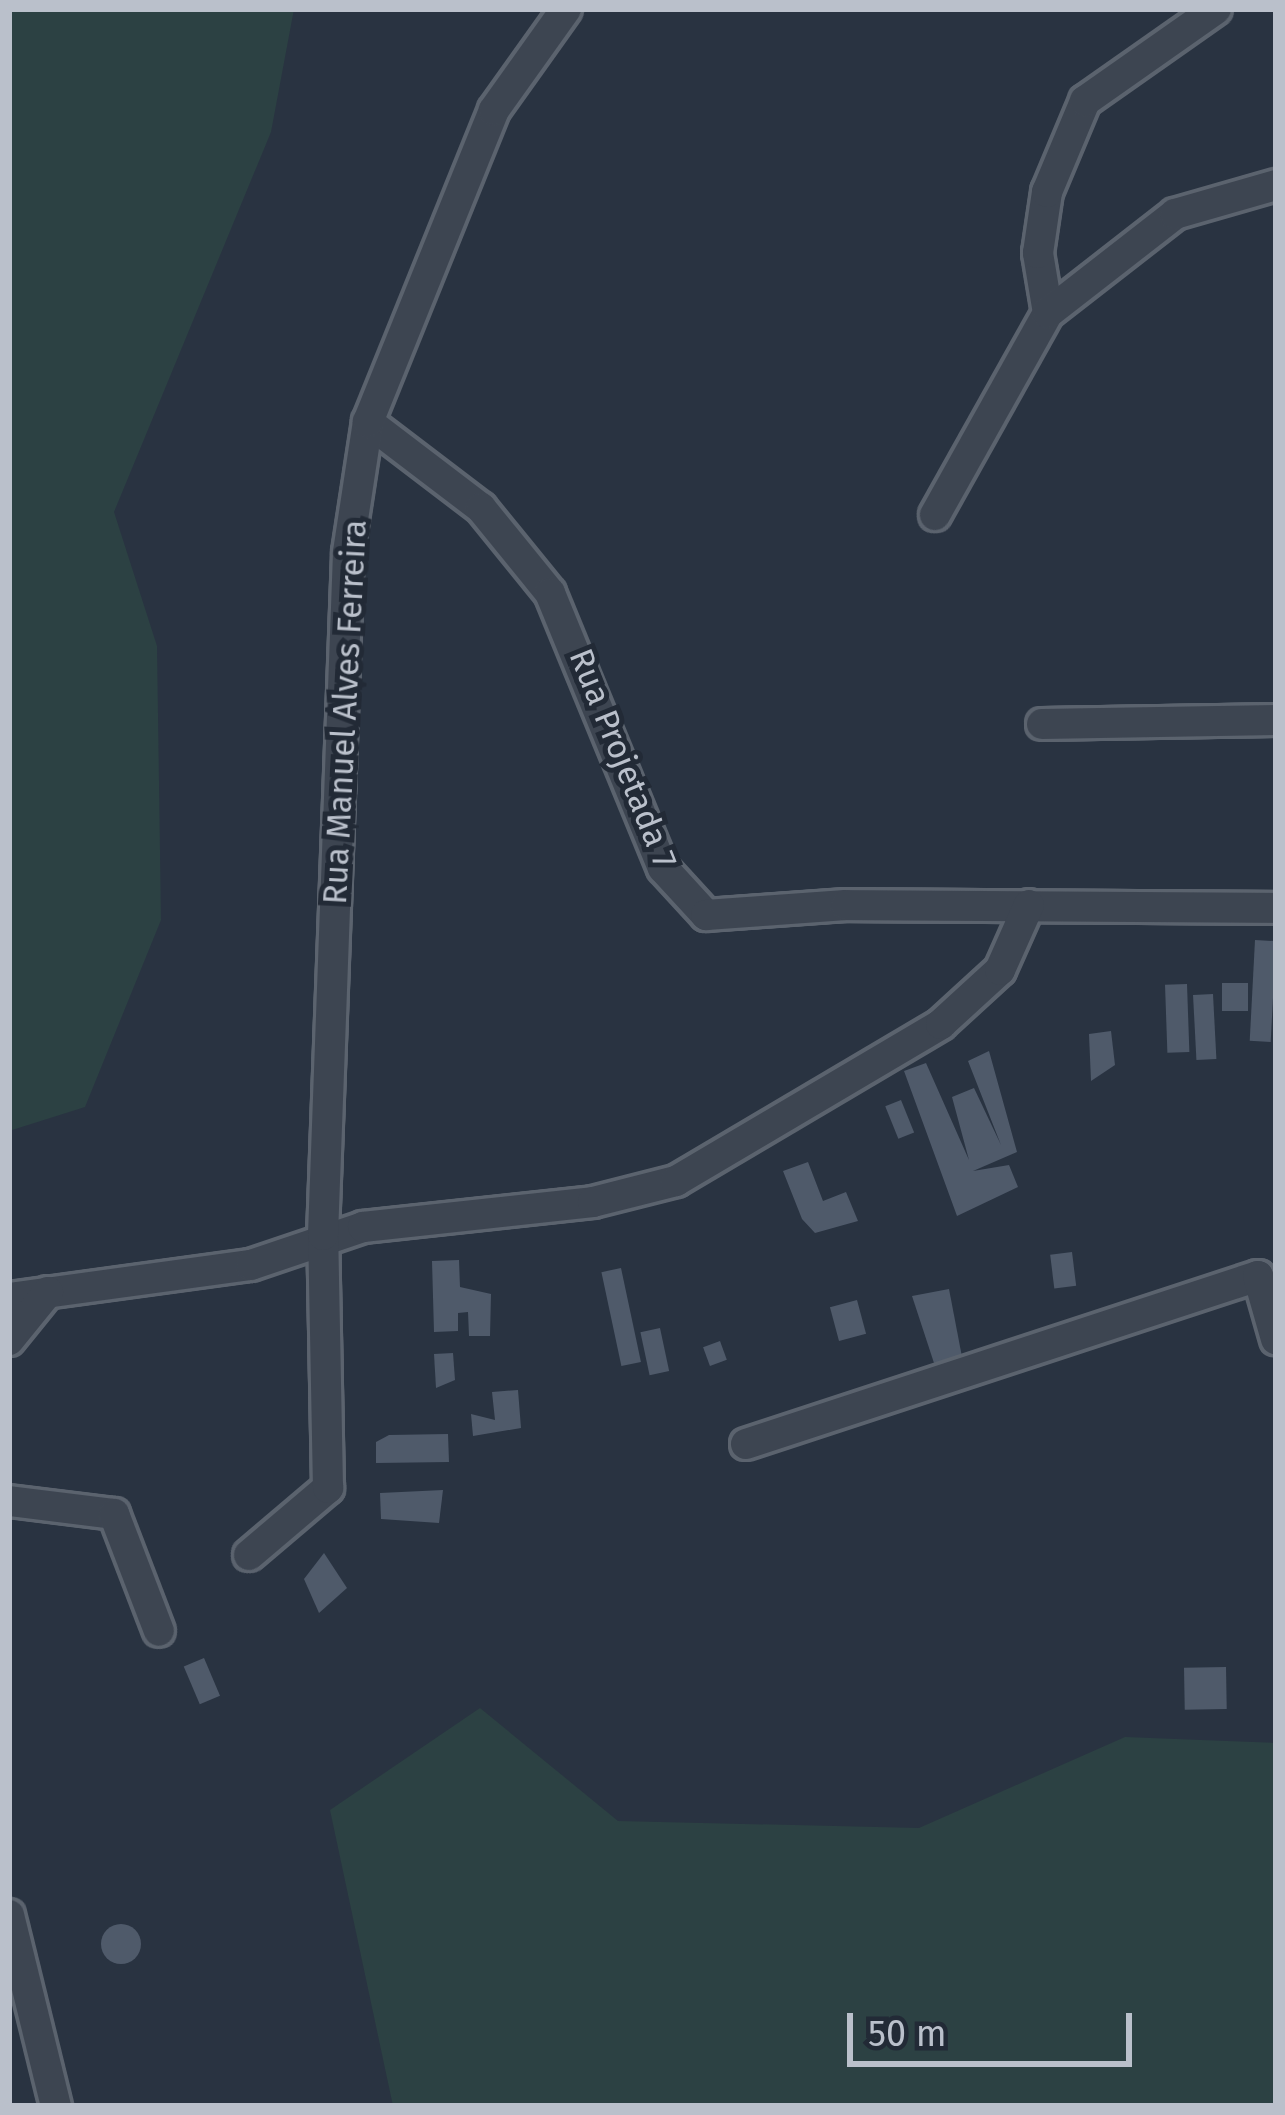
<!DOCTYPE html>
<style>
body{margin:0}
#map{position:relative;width:1285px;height:2115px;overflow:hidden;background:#293341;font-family:"Fira Sans",sans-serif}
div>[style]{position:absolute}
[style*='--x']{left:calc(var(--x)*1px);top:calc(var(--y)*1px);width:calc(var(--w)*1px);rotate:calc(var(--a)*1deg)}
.green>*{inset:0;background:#2c4143}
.building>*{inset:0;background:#4f5a6a;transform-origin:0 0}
.round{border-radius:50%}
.roads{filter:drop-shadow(3px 0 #5b636e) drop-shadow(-3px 0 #5b636e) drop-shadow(0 3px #5b636e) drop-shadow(0 -3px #5b636e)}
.street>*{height:30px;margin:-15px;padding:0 15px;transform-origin:15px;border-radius:15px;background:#3d4551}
span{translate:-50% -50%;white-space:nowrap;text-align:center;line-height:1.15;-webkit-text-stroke:10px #222a36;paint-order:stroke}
.street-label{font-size:33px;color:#bac0cb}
.frame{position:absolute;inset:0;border:12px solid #bac0cb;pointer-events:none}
.scale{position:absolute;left:847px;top:2013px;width:285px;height:54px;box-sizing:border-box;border:6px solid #bac0cb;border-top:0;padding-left:15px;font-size:36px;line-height:42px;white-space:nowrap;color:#bac0cb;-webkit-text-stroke:9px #222a36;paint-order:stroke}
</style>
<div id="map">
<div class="green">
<i style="clip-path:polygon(9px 9px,294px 9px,271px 132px,114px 512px,157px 646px,161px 920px,85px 1107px,9px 1131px)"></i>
<i style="clip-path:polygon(480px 1708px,618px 1821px,919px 1828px,1125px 1737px,1276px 1743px,1276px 2106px,393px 2106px,330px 1810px)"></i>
</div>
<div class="building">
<i style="left:1255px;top:940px;width:21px;height:101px;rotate:3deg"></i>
<i style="left:1222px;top:983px;width:26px;height:28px"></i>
<i style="left:1187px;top:984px;width:68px;height:22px;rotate:88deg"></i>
<i style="left:1213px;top:994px;width:65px;height:20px;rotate:87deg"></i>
<i style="clip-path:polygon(1111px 1031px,1115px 1065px,1091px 1081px,1089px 1034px)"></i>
<i style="clip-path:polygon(989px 1051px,1017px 1152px,973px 1171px,1009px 1165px,1018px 1187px,957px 1216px,904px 1071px,926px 1063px,969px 1160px,952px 1097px,974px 1088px,1001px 1145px,968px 1061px)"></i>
<i style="left:901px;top:1100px;width:35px;height:17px;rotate:68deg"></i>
<i style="clip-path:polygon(808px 1162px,823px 1201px,846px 1192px,858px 1221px,815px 1233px,802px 1219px,783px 1171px)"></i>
<i style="left:1072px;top:1252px;width:34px;height:22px;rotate:83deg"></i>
<i style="clip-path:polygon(459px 1260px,460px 1287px,491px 1294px,490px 1336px,469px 1336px,468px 1312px,458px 1313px,458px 1331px,434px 1332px,432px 1261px)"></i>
<i style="left:621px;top:1268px;width:96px;height:20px;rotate:78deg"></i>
<i style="clip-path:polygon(949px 1289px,962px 1357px,934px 1363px,912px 1296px)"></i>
<i style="left:857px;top:1300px;width:35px;height:28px;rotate:75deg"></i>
<i style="left:660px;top:1328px;width:44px;height:20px;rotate:78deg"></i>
<i style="left:720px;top:1341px;width:20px;height:18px;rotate:70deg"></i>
<i style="clip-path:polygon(453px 1353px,455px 1380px,436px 1388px,434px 1354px)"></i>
<i style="clip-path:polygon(518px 1390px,521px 1428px,473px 1436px,471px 1414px,495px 1420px,492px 1392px)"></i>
<i style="clip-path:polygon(448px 1434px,449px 1462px,376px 1463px,376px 1442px,389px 1435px)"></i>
<i style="clip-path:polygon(443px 1490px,439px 1523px,381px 1519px,380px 1493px)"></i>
<i style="clip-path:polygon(324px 1553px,347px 1588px,319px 1613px,304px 1579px)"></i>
<i style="left:204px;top:1658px;width:41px;height:22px;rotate:67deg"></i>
<i style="left:1226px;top:1667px;width:42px;height:42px;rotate:89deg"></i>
<i class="round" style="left:101px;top:1924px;width:40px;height:40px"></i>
</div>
<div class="roads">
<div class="street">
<i style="--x:1048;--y:313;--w:61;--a:-99.5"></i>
<i style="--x:1038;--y:253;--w:62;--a:-81.6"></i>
<i style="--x:1047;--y:192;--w:99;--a:-67.3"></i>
<i style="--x:1085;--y:101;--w:160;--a:-35.1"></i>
<i style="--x:368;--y:422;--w:142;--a:37.3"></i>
<i style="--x:481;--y:508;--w:109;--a:50.9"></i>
<i style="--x:550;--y:593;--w:297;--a:67.7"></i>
<i style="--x:663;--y:868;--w:64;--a:47.5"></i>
<i style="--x:706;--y:915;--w:140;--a:-4.1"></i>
<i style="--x:846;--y:905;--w:430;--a:0.4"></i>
<i style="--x:935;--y:515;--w:231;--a:-60.8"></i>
<i style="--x:1048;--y:313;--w:161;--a:-37.9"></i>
<i style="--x:1175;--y:214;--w:105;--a:-16"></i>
<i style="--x:1042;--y:724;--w:234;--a:-1"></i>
<i style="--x:9;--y:1298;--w:244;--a:-7.8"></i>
<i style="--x:251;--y:1265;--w:118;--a:-18.7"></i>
<i style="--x:363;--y:1227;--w:231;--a:-6.2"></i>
<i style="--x:593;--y:1202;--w:86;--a:-14.2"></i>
<i style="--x:676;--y:1181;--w:308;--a:-30.6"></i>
<i style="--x:941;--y:1024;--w:80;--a:-42.5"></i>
<i style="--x:1000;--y:970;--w:71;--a:-66"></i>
<i style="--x:9;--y:1340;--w:62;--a:-50.9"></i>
<i style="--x:746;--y:1444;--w:539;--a:-18.17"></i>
<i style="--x:1258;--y:1276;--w:66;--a:74.1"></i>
<i style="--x:9;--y:1501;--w:106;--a:7.1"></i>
<i style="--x:114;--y:1514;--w:125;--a:69"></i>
<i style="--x:249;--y:1555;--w:104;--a:-40.3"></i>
<i style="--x:328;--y:1488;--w:253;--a:-91.1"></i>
<i style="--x:323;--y:1235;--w:683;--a:-87.9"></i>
<i style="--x:348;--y:552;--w:132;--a:-81.3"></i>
<i style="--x:368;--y:422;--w:336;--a:-68"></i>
<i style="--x:494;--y:110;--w:124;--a:-54.5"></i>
<i style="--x:9;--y:1915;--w:197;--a:76.2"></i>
</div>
</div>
<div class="street-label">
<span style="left:346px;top:712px;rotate:-87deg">Rua Manuel Alves Ferreira</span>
<span style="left:622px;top:759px;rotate:68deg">Rua Projetada 7</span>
</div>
<div class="frame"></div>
<div class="scale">50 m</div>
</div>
